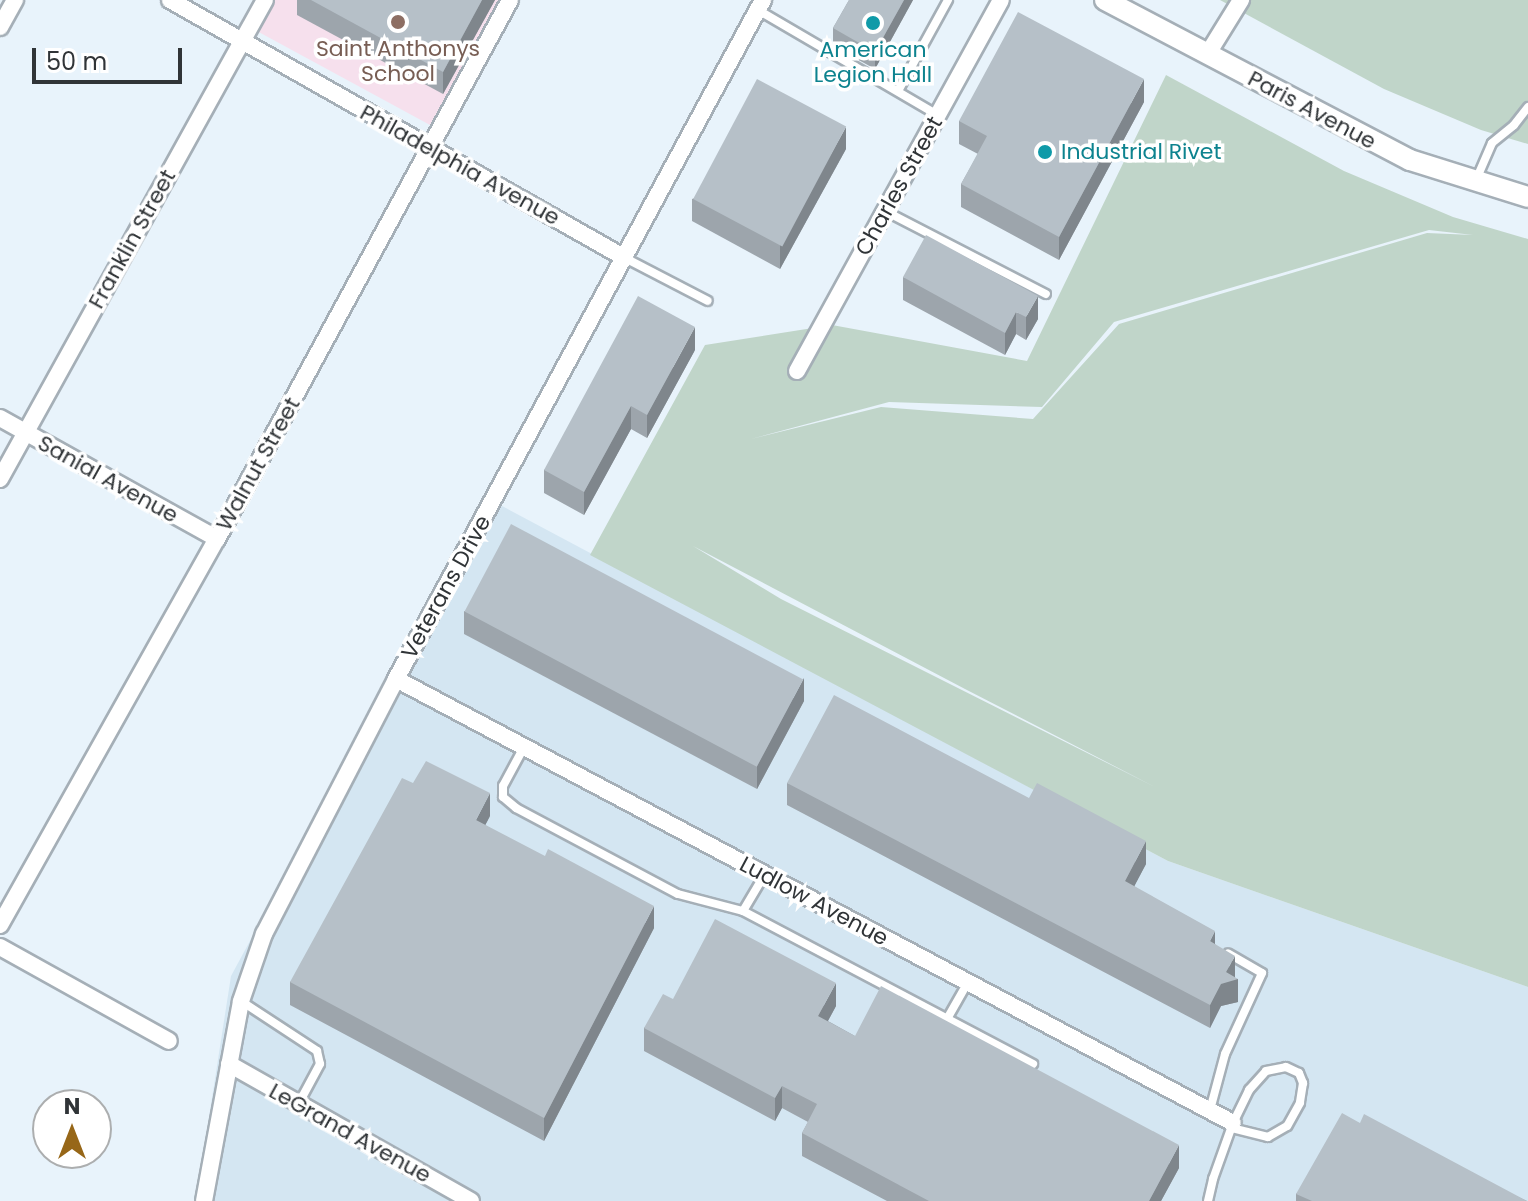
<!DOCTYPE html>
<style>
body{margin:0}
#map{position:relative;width:1528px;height:1201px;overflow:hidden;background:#e8f3fb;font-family:Poppins,sans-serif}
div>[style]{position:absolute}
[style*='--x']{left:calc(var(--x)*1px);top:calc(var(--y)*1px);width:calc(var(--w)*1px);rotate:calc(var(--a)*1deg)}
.built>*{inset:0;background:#d4e6f2}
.education>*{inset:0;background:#f6e0ed}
.green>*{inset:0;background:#c0d5c9}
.roads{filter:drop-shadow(2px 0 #a5afb7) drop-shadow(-2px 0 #a5afb7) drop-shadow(0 2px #a5afb7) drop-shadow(0 -2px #a5afb7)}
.service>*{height:8px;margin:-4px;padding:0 4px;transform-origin:4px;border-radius:4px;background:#fff}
.minor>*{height:16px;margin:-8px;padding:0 8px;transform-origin:8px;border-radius:8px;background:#fff}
.tertiary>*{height:20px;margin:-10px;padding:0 10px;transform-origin:10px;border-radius:10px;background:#fff}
.wall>*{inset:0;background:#9da5ac}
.shaded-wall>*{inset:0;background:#7f868c}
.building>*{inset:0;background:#b6c0c8;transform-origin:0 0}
.dots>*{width:22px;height:22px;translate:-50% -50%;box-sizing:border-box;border:4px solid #fff;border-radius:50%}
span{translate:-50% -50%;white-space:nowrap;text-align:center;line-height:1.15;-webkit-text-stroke:7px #fff;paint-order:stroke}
.education-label{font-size:22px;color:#785e54}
.culture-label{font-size:22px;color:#0d838f}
.left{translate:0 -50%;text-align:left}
.street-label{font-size:22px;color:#303437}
.north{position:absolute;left:32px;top:1089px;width:80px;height:80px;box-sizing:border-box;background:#fff;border:2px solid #acaeaf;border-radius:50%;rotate:0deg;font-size:22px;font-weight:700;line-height:32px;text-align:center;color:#303437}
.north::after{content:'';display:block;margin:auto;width:28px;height:36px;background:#976718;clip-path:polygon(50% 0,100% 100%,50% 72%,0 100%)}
.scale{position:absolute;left:32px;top:48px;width:150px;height:36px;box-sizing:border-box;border:4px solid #303437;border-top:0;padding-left:10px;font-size:24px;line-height:28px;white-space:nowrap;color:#303437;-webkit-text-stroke:6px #fff;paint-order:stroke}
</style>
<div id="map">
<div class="built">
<i style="clip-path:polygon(489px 499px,1168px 861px,1528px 987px,1528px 1201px,196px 1201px,231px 976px)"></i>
</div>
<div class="education">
<i style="clip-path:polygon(272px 0,499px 0,430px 125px,255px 30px)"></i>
</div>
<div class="green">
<i style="clip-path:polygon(1220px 0,1528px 0,1528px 144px,1481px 130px,1384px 89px)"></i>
<i style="clip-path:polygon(evenodd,1166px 75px,1344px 171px,1453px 217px,1528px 239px,1528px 987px,1168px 861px,590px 555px,705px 345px,832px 325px,1027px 361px,1166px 75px,1429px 230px,1473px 235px,1427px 233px,1119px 324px,1033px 419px,881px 407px,751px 439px,889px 402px,1042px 407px,1114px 322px,1429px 230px,1166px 75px,693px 546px,965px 689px,1155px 787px,781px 599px,693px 546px)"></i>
</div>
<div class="roads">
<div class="service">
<i style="--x:758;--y:10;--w:208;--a:30.3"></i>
<i style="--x:898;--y:91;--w:104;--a:-61.2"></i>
<i style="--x:1476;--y:180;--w:40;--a:-66.6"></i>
<i style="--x:1492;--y:143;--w:28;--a:-39"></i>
<i style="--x:1514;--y:125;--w:23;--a:-52"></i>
<i style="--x:885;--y:211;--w:181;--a:27.3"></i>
<i style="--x:625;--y:258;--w:93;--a:27.4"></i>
<i style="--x:524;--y:747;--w:44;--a:118.3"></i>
<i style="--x:503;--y:786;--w:11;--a:90"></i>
<i style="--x:503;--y:797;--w:17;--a:40"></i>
<i style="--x:516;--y:808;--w:183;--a:28"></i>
<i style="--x:678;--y:894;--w:67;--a:14.7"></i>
<i style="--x:743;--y:911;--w:328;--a:27.8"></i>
<i style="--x:743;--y:911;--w:43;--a:-59.3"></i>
<i style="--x:241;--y:1001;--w:91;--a:33.3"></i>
<i style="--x:317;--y:1051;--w:13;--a:77"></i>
<i style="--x:320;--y:1064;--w:44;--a:118.3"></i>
<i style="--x:947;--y:1019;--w:43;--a:-60.4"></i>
<i style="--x:1210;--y:1110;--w:58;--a:-75"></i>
<i style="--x:1225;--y:1054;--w:89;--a:-65.4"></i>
<i style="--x:1262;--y:973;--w:39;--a:-150"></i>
<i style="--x:1208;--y:1201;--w:23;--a:-77"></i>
<i style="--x:1213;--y:1179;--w:59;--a:-70.3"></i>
<i style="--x:1233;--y:1123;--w:37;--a:-64"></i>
<i style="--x:1249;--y:1090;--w:25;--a:-48"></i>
<i style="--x:1266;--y:1071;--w:20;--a:-11"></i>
<i style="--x:1286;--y:1067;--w:14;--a:25"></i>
<i style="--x:1299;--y:1073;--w:11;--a:68"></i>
<i style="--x:1303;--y:1083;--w:20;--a:99"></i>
<i style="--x:1300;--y:1103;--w:26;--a:119"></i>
<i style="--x:1287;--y:1126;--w:22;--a:150"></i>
<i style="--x:1268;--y:1137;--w:38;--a:-166"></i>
</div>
<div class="minor">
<i style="--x:170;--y:0;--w:523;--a:29.55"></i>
<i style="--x:0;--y:27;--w:31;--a:-61"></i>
<i style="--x:1207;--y:55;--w:65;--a:-58.3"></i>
<i style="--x:797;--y:371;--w:423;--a:-61.2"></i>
<i style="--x:0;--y:418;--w:248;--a:29.1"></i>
<i style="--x:0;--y:479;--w:547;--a:-61.05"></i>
<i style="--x:396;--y:679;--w:947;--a:27.94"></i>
<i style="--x:0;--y:925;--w:443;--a:-60.7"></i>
<i style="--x:217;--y:539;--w:613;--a:-61.47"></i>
<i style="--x:0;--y:947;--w:193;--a:29.1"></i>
<i style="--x:229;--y:1064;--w:278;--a:29.5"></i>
<i style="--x:204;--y:1201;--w:203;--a:-79.5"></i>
<i style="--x:241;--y:1001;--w:71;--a:-71.1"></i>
<i style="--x:264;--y:934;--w:287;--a:-62.6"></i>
<i style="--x:396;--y:679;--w:772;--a:-61.61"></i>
</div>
<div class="tertiary">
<i style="--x:1105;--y:0;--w:344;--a:27.7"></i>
<i style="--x:1410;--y:160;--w:124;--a:17.4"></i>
</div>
</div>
<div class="wall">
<i style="clip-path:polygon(297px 0,495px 0,443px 94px,297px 15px)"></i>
<i style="clip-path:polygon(849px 0,913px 0,875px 69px,833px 46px,833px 28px)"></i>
<i style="clip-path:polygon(1144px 102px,1059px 260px,961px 207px,961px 184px,978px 154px,959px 144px,959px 121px)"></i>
<i style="clip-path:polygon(846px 149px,780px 269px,692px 221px,692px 199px)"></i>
<i style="clip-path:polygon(903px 277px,1038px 319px,1026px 340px,1016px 334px,1005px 355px,903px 300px)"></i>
<i style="clip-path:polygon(695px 350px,647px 438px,631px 429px,584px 515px,544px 493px,544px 470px)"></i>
<i style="clip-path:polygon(464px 611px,804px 701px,757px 789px,464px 634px)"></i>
<i style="clip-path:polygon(787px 783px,1146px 864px,1134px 886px,1215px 944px,1235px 977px,1238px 1002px,1221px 1006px,1210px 1028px,787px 805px)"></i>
<i style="clip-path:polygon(490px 816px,485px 825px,654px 928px,544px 1141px,290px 1005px,290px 982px)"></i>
<i style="clip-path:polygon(673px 999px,836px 1006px,828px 1021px,855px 1036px,1179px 1168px,1161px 1201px,887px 1201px,802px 1156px,802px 1133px,808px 1122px,782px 1108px,775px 1121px,644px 1051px,644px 1028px)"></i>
<i style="clip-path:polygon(1360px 1123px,1527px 1201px,1296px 1201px,1296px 1194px)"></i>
</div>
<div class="shaded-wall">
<i style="clip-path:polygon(482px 0,495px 0,443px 94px,443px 72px)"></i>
<i style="clip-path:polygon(904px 0,913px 0,875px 69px,875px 52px)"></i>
<i style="clip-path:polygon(1144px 79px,1144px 102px,1059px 260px,1059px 237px)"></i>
<i style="clip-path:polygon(846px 127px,846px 149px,780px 269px,780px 246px)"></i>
<i style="clip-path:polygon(1038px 296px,1038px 319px,1026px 340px,1026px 317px)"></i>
<i style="clip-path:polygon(1016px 312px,1016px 334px,1005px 355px,1005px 333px)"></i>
<i style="clip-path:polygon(695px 327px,695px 350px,647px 438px,647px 415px)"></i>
<i style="clip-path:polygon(631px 406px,631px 429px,584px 515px,584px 492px)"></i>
<i style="clip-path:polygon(804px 678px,804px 701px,757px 789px,757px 766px)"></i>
<i style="clip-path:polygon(490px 793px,490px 816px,476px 843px,476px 820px)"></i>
<i style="clip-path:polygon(1146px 841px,1146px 864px,1125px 904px,1125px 881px)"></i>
<i style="clip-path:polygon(654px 906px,654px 928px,544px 1141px,544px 1118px)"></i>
<i style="clip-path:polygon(1215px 931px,1215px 953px,1210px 941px)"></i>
<i style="clip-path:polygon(1235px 956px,1235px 979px,1238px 979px,1238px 1002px,1221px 1006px,1210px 1028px,1210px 1005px,1226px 972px)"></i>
<i style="clip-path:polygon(836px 983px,836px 1006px,818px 1039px,818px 1016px)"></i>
<i style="clip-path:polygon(782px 1086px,782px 1108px,775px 1121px,775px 1098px)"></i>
<i style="clip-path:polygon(1179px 1145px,1179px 1168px,1161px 1201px,1149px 1201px)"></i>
</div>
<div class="building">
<i style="clip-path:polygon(311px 0,482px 0,443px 72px)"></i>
<i style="clip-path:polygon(849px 0,904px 0,875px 52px,833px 28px)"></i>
<i style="clip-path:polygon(1018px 12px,1144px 79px,1059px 237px,961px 184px,987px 136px,959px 121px)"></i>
<i style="left:757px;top:79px;width:101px;height:136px;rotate:28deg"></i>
<i style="clip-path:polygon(926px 235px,1038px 296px,1026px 317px,1016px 312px,1005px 333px,903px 277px)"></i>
<i style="clip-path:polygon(638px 296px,695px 327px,647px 415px,631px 406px,584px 492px,544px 470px)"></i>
<i style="left:511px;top:524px;width:331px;height:99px;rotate:28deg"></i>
<i style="clip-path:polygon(834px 695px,1029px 798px,1037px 783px,1146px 841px,1125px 881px,1215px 931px,1210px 941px,1235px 956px,1226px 972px,1238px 979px,1221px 984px,1210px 1005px,787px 783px)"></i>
<i style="clip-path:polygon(426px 761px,490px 793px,476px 820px,545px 856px,548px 849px,654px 906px,544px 1118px,290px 982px,402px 778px,413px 783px)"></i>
<i style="clip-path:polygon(715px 919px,836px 983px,818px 1016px,855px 1036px,881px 986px,1179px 1145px,1149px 1201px,929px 1201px,802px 1133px,817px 1104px,782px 1086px,775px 1098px,644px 1028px,663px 994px,673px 999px)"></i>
<i style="clip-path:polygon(1342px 1113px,1360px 1123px,1364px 1114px,1527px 1201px,1312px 1201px,1296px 1194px)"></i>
</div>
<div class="dots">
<i style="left:398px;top:22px;background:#8d6e63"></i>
<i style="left:873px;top:23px;background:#0f9aa8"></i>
<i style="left:1045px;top:152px;background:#0f9aa8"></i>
</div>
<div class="education-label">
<span style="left:398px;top:61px">Saint Anthonys<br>School</span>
</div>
<div class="culture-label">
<span style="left:873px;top:62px">American<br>Legion Hall</span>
<span class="left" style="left:1061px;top:152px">Industrial Rivet</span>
</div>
<div class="street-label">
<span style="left:1312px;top:110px;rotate:28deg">Paris Avenue</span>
<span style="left:460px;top:165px;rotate:29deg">Philadelphia Avenue</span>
<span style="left:899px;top:186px;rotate:-61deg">Charles Street</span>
<span style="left:132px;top:239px;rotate:-61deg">Franklin Street</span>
<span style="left:258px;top:464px;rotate:-61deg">Walnut Street</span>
<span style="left:108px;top:479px;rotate:29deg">Sanial Avenue</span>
<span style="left:446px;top:587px;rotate:-61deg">Veterans Drive</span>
<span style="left:814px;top:901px;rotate:28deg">Ludlow Avenue</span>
<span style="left:350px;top:1133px;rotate:29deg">LeGrand Avenue</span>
</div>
<div class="north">N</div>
<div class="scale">50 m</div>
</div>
